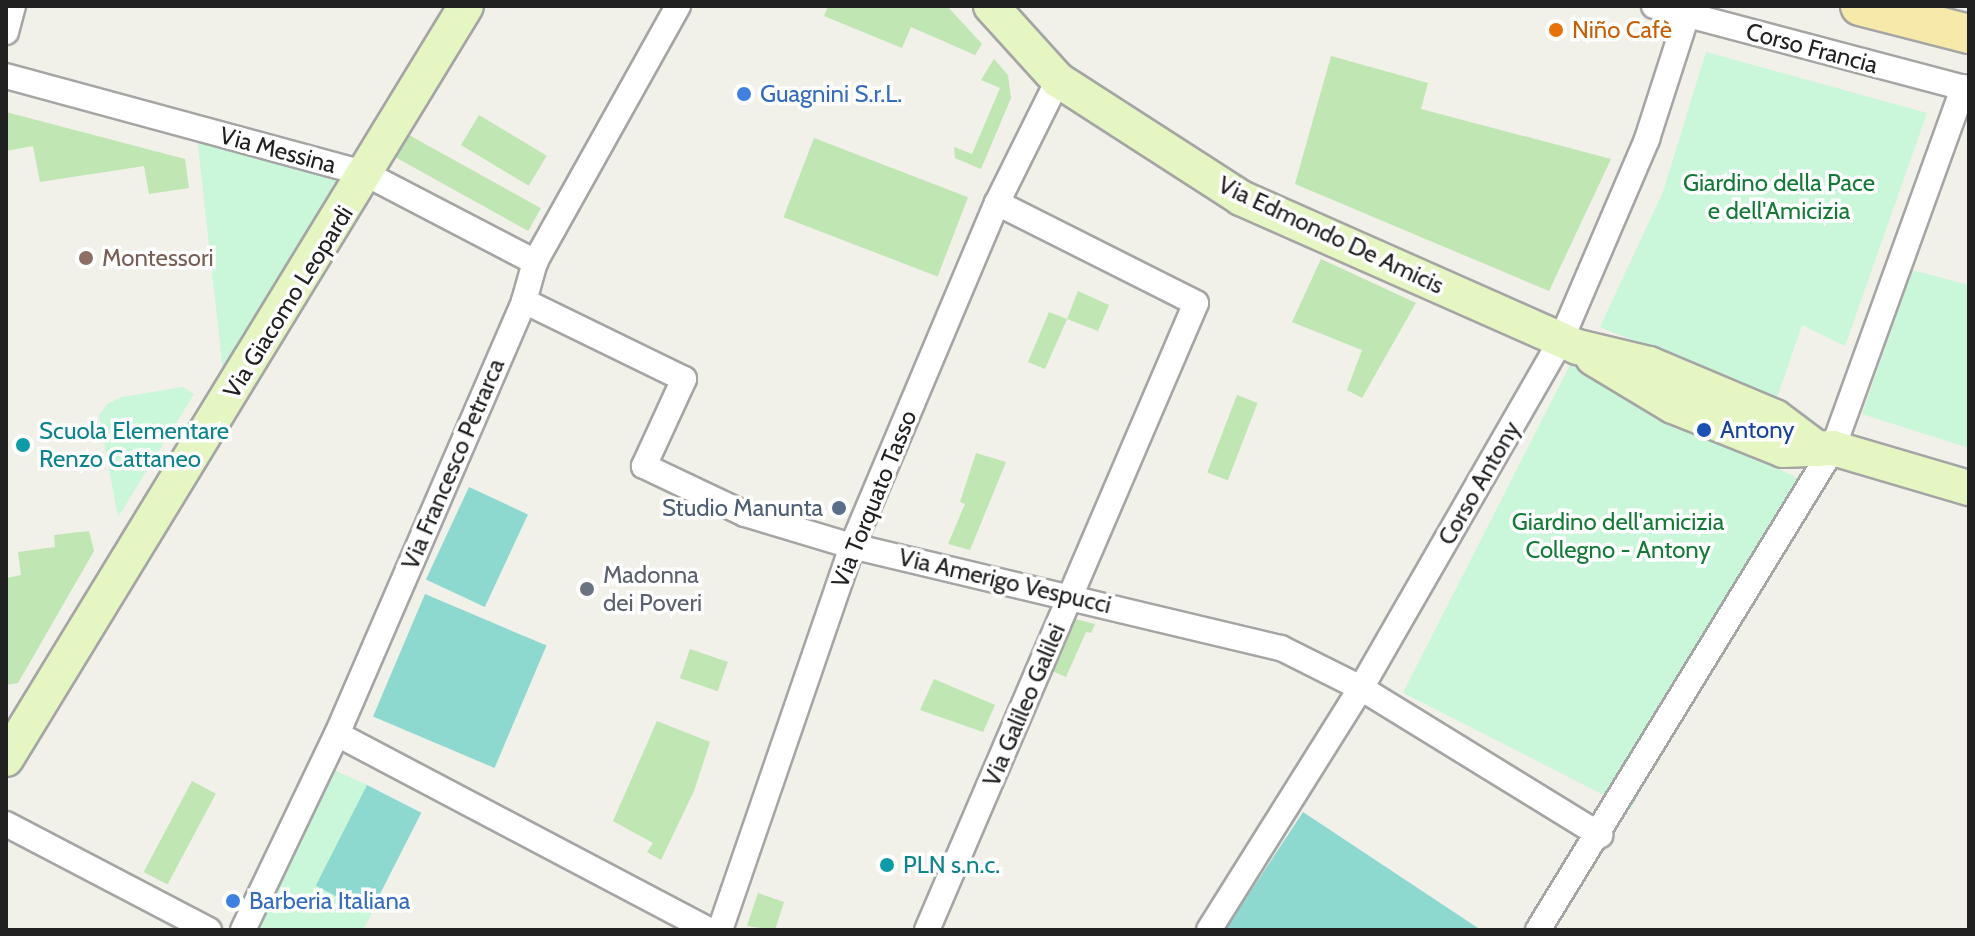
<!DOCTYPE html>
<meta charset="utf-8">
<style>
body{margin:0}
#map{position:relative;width:1975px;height:936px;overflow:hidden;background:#f1f0e9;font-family:Cabin,sans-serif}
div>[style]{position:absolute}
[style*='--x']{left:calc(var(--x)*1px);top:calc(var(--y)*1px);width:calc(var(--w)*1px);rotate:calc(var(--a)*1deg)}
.grass>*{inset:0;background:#bfe6b3;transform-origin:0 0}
.park>*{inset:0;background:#caf6d9;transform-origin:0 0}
.pitch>*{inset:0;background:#8dd9d0;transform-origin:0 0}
.roads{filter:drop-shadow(2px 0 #a5a5a5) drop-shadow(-2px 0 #a5a5a5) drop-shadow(0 2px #a5a5a5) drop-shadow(0 -2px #a5a5a5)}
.street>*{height:24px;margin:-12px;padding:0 12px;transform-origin:12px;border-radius:12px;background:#fff}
.secondary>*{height:34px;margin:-17px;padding:0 17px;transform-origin:17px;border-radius:17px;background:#e5f6c2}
.primary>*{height:38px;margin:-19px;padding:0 19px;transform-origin:19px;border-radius:19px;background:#f6e9a9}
.dots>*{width:22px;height:22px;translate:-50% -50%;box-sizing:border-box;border:4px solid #fff;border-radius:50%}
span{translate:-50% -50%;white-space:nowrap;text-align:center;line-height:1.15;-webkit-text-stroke:7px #fff;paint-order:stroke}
.food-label{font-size:24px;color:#c56008}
.left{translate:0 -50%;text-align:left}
.street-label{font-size:24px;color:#212121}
.shop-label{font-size:24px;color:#366cbe}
.park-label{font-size:24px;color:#147a37}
.education-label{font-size:24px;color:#785e54}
.transit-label{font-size:24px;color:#164399}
.culture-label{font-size:24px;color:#0d838f}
.service-label{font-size:24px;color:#4e5e75}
.right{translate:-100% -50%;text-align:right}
.worship-label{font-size:24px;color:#5b616d}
.frame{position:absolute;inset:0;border:8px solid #212121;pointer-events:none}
</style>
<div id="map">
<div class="grass">
<i style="clip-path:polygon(828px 6px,947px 6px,982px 44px,975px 55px,911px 27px,902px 48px,824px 16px)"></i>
<i style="clip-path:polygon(1331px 56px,1428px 83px,1421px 109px,1611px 159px,1549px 291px,1295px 184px)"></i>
<i style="clip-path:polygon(994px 59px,1008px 75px,1011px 98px,981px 169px,955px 158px,954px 147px,972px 154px,1000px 88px,981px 80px)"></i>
<i style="clip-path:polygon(6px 112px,185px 159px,189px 188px,149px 194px,144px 166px,40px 182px,33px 146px,6px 151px)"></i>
<i style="left:479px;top:115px;width:79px;height:35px;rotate:31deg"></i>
<i style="left:407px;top:134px;width:153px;height:26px;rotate:29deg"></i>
<i style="left:814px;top:138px;width:165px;height:85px;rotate:21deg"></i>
<i style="clip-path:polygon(1321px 259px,1416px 303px,1362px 398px,1347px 390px,1362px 350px,1292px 322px)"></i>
<i style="clip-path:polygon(1078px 291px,1109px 305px,1098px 331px,1067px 319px,1045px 369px,1028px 362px,1049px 312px,1067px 319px)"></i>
<i style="left:1237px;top:395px;width:22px;height:83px;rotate:21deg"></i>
<i style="clip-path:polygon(976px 453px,1006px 462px,970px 550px,948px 544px,965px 504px,960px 502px)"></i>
<i style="clip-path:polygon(89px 531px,94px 551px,18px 683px,6px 685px,6px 578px,21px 575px,18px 552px,55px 547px,54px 535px)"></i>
<i style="clip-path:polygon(1075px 619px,1095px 624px,1091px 633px,1086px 632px,1066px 677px,1052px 671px)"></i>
<i style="left:690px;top:649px;width:40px;height:31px;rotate:19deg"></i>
<i style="clip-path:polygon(934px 679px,995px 705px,983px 732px,920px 710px)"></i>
<i style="clip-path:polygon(657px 721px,710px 742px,694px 791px,661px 860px,647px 852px,653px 843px,613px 821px)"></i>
<i style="left:192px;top:781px;width:27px;height:103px;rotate:28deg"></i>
<i style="clip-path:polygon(758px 893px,784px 902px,775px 930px,747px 926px)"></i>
</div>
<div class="park">
<i style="clip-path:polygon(1706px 52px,1927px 113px,1845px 346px,1802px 325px,1777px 398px,1600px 327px,1663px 192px)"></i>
<i style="clip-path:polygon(196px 127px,366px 174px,226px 402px,223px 371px)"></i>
<i style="clip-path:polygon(1912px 270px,1969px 285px,1969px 448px,1862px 414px)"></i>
<i style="left:1571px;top:363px;width:256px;height:370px;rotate:27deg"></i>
<i style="clip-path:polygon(183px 387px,194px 394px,118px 517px,99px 416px,107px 404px,122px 397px)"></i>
<i style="clip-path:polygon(330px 768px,367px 785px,318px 887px,372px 913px,363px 930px,254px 930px)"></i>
</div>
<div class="pitch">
<i style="left:469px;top:487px;width:65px;height:102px;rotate:25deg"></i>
<i style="left:425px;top:594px;width:132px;height:133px;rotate:23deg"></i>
<i style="left:367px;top:785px;width:61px;height:113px;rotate:27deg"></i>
<i style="clip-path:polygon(1303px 812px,1481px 930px,1225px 930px)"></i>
</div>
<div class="roads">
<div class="street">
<i style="--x:1654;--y:6;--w:326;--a:14.8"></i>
<i style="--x:6;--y:32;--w:27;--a:-75"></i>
<i style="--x:6;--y:76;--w:373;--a:15.2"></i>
<i style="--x:366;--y:174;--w:191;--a:27.5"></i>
<i style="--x:524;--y:301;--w:178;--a:26"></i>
<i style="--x:684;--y:379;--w:96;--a:114.7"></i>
<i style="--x:644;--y:466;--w:112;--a:25.4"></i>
<i style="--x:745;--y:514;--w:112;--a:16.7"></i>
<i style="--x:852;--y:546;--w:441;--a:13.4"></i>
<i style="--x:1281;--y:648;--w:89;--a:26.6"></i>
<i style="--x:1361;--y:688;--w:281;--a:31.6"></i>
<i style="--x:337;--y:734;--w:420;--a:27.8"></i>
<i style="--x:6;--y:824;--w:229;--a:27.6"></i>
<i style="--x:243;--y:930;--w:217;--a:-64.4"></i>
<i style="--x:337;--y:734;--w:472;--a:-66.6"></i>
<i style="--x:524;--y:301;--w:41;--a:-74.2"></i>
<i style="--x:535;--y:262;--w:293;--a:-60.8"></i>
<i style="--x:720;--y:930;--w:406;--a:-71"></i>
<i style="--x:852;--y:546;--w:372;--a:-67.1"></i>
<i style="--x:997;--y:203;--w:137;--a:-63.6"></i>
<i style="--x:927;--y:930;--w:682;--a:-66.78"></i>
<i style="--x:1196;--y:303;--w:223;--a:-153.3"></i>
<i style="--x:1209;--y:930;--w:286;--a:-57.9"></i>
<i style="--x:1361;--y:688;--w:401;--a:-60.1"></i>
<i style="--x:1561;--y:340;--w:219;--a:-66.8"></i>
<i style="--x:1647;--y:139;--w:140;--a:-72.1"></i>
<i style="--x:1538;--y:930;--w:565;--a:-58.53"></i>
<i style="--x:1833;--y:448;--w:384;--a:-70.1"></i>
</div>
<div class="secondary">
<i style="--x:991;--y:6;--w:100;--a:47.8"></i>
<i style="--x:1058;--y:80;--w:218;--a:32.8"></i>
<i style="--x:1241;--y:198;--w:368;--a:23.9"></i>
<i style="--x:1578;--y:347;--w:73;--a:13.5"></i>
<i style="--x:1649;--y:364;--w:137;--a:22.8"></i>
<i style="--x:1775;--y:417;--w:54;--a:36.7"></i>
<i style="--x:1593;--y:358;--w:93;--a:31"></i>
<i style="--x:1673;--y:406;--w:118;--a:21.8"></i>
<i style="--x:1783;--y:450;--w:50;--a:-2.3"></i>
<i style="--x:1833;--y:448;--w:142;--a:16.4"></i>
<i style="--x:6;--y:759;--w:882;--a:-58.58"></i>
</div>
<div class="primary">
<i style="--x:1860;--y:6;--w:113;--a:14.4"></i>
</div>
</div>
<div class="dots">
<i style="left:1556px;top:30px;background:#e8710a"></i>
<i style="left:744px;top:94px;background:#3f7fe0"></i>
<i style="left:86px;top:258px;background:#8d6e63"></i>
<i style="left:1704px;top:430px;background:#1a4fb4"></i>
<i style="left:23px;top:445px;background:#0f9aa8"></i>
<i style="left:839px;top:508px;background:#5c6f8a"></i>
<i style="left:587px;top:589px;background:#6b7280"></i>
<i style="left:887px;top:865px;background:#0f9aa8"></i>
<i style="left:233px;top:901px;background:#3f7fe0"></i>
</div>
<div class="food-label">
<span class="left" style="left:1572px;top:30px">Niño Cafè</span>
</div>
<div class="street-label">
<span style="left:1812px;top:48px;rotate:15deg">Corso Francia</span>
<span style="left:278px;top:150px;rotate:15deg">Via Messina</span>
<span style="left:1331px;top:235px;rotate:25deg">Via Edmondo De Amicis</span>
<span style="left:288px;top:302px;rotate:-58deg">Via Giacomo Leopardi</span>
<span style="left:453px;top:464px;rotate:-67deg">Via Francesco Petrarca</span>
<span style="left:1479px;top:483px;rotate:-60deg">Corso Antony</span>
<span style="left:874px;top:499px;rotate:-68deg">Via Torquato Tasso</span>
<span style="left:1005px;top:581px;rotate:13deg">Via Amerigo Vespucci</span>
<span style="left:1024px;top:705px;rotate:-67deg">Via Galileo Galilei</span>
</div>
<div class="shop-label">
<span class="left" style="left:760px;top:94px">Guagnini S.r.L.</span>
<span class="left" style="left:249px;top:901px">Barberia Italiana</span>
</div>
<div class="park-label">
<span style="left:1779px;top:197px">Giardino della Pace<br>e dell'Amicizia</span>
<span style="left:1618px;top:536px">Giardino dell'amicizia<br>Collegno - Antony</span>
</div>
<div class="education-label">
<span class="left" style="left:102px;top:258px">Montessori</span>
</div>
<div class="transit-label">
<span class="left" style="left:1720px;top:430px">Antony</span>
</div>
<div class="culture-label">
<span class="left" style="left:39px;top:445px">Scuola Elementare<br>Renzo Cattaneo</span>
<span class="left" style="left:903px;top:865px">PLN s.n.c.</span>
</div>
<div class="service-label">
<span class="right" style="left:823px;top:508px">Studio Manunta</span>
</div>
<div class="worship-label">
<span class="left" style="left:603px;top:589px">Madonna<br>dei Poveri</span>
</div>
<div class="frame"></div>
</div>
